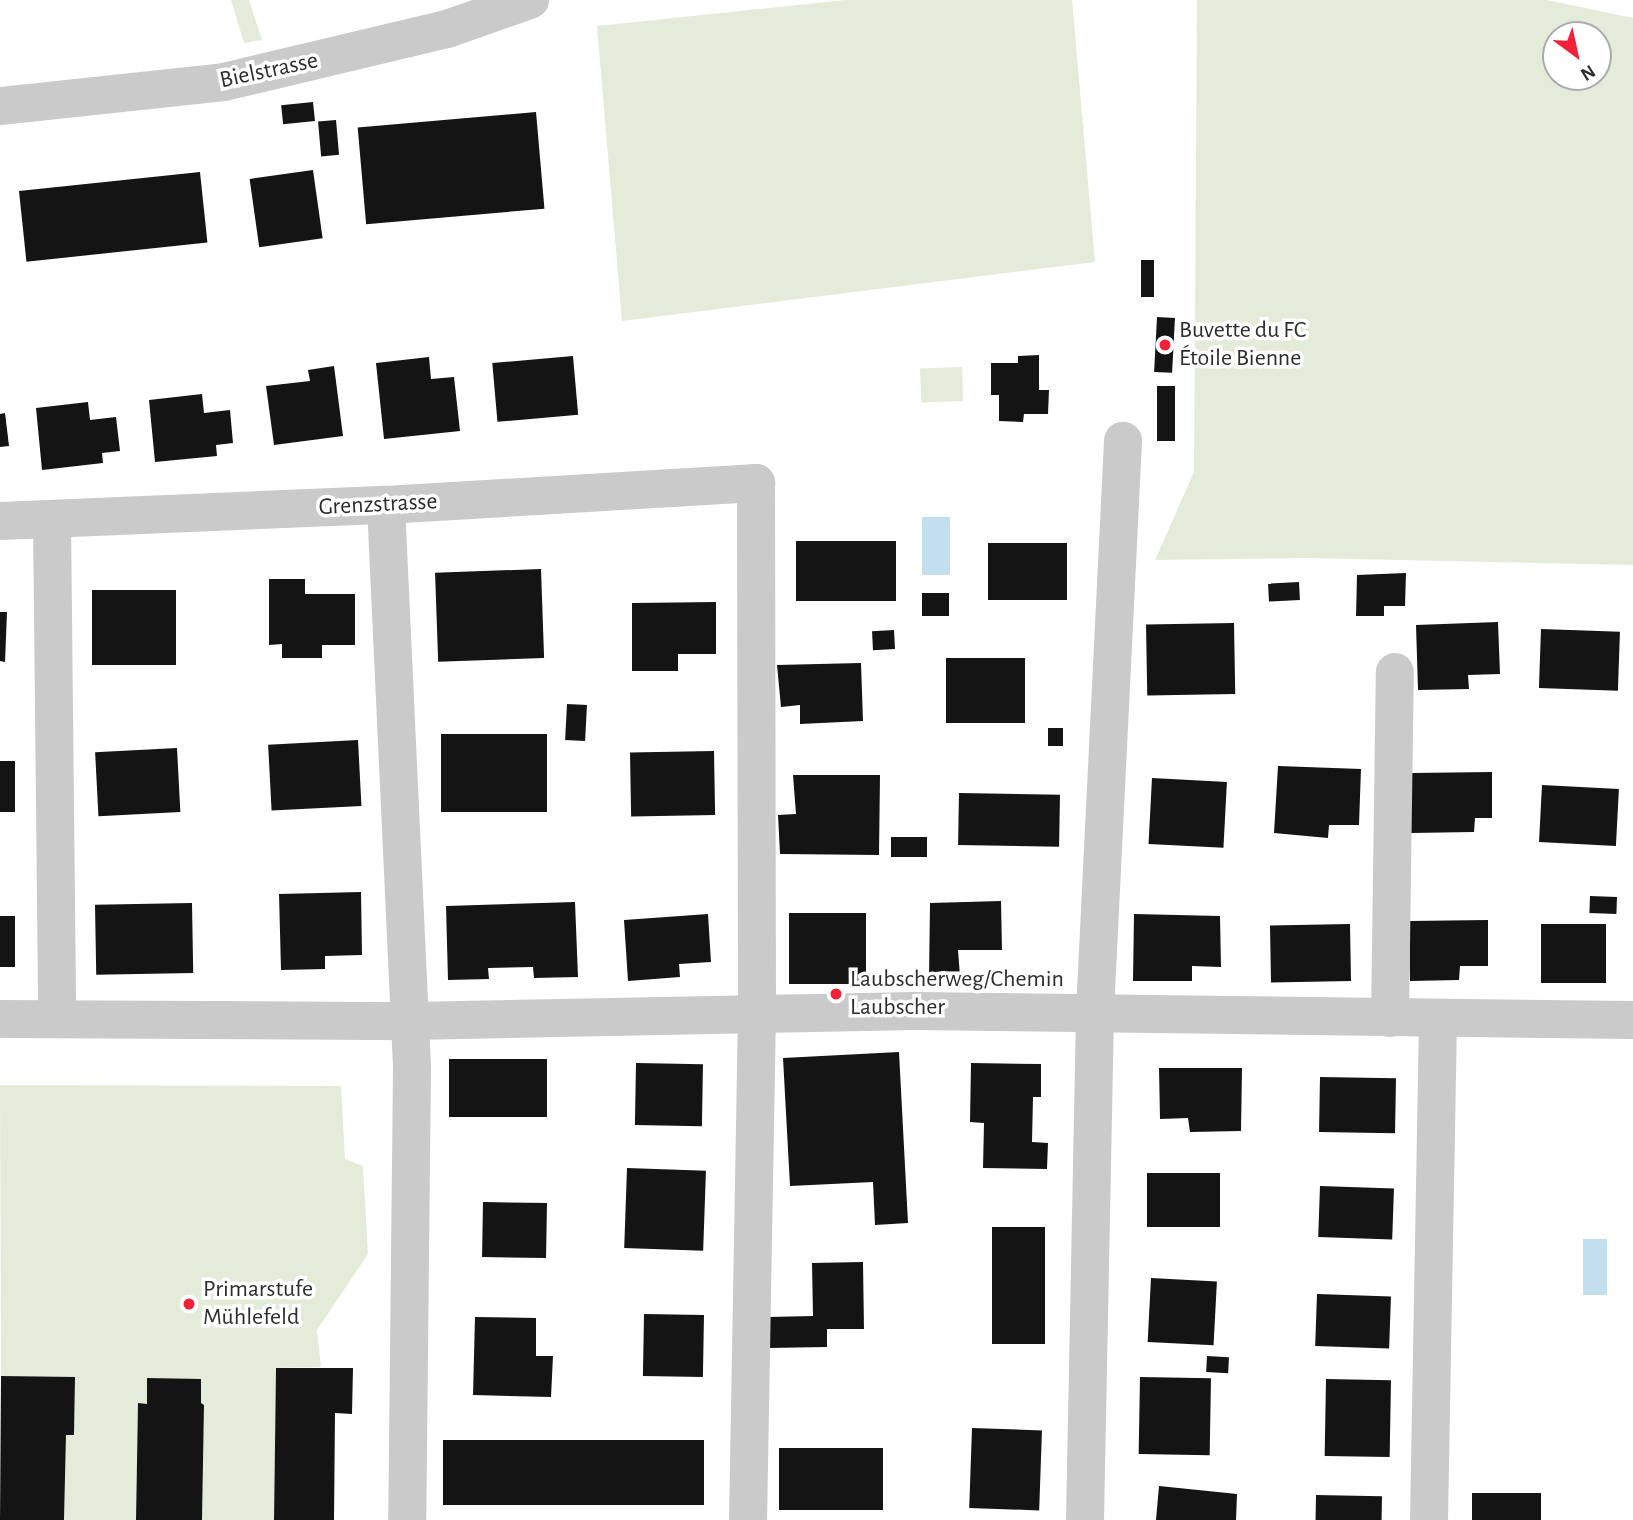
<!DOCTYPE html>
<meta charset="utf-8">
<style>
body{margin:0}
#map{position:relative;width:1633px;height:1520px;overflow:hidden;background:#fff;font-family:"Alegreya Sans",sans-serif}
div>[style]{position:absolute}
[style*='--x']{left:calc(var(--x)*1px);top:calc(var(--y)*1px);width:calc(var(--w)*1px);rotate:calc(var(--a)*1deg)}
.green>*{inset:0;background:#e4ecd9;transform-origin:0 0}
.water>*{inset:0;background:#c3dfee;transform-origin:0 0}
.building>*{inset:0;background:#141414;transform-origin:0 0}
.minor>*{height:38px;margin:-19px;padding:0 19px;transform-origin:19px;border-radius:19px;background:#cacaca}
.dots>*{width:19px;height:19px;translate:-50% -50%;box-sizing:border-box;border:4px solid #fff;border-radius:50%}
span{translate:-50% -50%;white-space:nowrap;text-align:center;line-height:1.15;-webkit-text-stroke:7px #fff;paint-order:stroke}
.street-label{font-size:24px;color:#2d2d2d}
.poi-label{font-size:24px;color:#2d2d2d}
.left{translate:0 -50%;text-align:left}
.north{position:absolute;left:1542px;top:21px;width:70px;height:70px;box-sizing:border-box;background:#fff;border:2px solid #ababab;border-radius:50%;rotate:147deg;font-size:19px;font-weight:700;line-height:28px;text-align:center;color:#2d2d2d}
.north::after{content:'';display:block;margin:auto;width:24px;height:32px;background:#f22138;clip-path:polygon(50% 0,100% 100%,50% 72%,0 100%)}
</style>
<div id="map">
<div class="green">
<i style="clip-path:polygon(231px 0,249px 0,262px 40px,244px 43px)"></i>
<i style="clip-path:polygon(845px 0,1072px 0,1095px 262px,622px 321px,597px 26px)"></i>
<i style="clip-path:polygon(evenodd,1197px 0,1547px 0,1633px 18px,1633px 565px,1308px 558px,1155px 560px,1194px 472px,1197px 0,1556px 35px,1598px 35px,1598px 77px,1556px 77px,1556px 35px)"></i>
<i style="left:962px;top:367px;width:34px;height:42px;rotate:88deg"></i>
<i style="clip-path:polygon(0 1085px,341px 1086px,345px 1159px,363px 1166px,368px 1254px,317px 1330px,321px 1367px,276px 1368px,274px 1520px,202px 1520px,204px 1405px,201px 1403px,201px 1380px,148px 1378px,147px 1404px,138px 1404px,136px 1520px,64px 1520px,66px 1435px,74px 1435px,75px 1378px,1px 1376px)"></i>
</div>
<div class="water">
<i style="left:922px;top:517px;width:28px;height:58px"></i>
<i style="left:1583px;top:1239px;width:24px;height:56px"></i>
</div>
<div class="building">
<i style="left:313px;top:102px;width:19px;height:32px;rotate:84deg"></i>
<i style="left:536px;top:112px;width:97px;height:179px;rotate:85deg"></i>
<i style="left:336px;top:120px;width:35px;height:18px;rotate:85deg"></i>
<i style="left:313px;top:170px;width:69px;height:64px;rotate:82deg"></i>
<i style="left:200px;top:172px;width:71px;height:182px;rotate:84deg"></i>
<i style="left:1141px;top:260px;width:13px;height:37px"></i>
<i style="left:1157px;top:317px;width:18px;height:55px;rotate:3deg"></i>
<i style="clip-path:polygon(1039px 355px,1039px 390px,1049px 390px,1048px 414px,1024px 414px,1023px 422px,999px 421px,999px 395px,991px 395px,991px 363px,1018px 363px,1018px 356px)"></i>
<i style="left:573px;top:356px;width:59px;height:81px;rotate:85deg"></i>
<i style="clip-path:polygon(429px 357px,431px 379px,454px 377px,460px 431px,384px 439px,376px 363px)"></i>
<i style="clip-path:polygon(334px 366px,343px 436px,274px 445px,266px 386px,310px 381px,308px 370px)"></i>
<i style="left:1157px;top:386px;width:18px;height:55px"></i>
<i style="clip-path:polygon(202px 394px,204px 413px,230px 410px,233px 443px,216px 445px,217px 456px,155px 462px,149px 400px)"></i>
<i style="clip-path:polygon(88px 402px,90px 420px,116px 417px,120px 451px,102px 453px,103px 463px,42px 470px,36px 408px)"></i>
<i style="clip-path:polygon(5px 413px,9px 446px,0 447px,0 414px)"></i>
<i style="left:796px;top:541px;width:100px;height:60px"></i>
<i style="left:1067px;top:543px;width:57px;height:79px;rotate:90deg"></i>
<i style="left:541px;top:569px;width:89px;height:106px;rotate:88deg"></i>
<i style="clip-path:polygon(1406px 573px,1405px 606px,1384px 606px,1384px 616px,1356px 616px,1357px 575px)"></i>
<i style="clip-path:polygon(269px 579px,305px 579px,305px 594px,355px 594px,355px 645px,322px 645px,322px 658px,282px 658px,282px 644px,269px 645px)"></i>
<i style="left:1299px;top:582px;width:18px;height:31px;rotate:87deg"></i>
<i style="left:92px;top:590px;width:84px;height:75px"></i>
<i style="left:922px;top:593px;width:27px;height:23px"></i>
<i style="clip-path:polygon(716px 602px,716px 654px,678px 654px,678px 671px,632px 671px,632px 603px)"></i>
<i style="clip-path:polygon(0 612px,7px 612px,5px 662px,0 661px)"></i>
<i style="clip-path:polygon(1498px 622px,1500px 674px,1468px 675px,1469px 689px,1418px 690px,1416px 625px)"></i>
<i style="left:1234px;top:623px;width:71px;height:88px;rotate:89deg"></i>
<i style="left:1541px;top:629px;width:79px;height:59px;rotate:2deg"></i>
<i style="left:894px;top:630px;width:19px;height:22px;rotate:87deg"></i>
<i style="left:1025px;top:658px;width:65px;height:79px;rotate:90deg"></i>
<i style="clip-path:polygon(861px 663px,863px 721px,800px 724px,800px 705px,781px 707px,777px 665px)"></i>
<i style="left:567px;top:704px;width:20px;height:36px;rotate:3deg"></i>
<i style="left:1063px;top:728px;width:18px;height:15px;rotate:90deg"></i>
<i style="left:441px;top:734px;width:106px;height:78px"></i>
<i style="left:358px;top:740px;width:66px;height:90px;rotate:87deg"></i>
<i style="left:177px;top:748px;width:64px;height:82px;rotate:87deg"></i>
<i style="left:714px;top:751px;width:64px;height:84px;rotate:89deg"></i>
<i style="left:0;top:761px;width:15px;height:51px"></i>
<i style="clip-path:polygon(1278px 766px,1361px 769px,1359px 825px,1329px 825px,1328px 838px,1274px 833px)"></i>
<i style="clip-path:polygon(1492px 772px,1492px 818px,1475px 818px,1474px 832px,1411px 833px,1411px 773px)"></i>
<i style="clip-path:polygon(793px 775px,880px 775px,879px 855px,780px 854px,778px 815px,796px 814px)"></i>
<i style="left:1152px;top:778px;width:75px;height:66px;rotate:3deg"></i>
<i style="left:1542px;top:785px;width:77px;height:57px;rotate:3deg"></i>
<i style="left:959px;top:793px;width:101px;height:52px;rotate:1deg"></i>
<i style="left:927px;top:837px;width:20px;height:36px;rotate:90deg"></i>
<i style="clip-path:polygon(361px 892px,362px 955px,325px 956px,325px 969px,281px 970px,279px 894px)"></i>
<i style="left:1590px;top:896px;width:27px;height:17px;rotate:2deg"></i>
<i style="clip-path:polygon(1001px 901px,1002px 950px,958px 950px,960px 976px,929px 978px,930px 903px)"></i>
<i style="clip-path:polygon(575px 902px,578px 977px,534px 978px,533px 967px,488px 968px,489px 979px,448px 980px,446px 906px)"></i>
<i style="left:192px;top:903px;width:70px;height:97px;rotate:89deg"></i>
<i style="left:789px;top:913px;width:77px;height:71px"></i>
<i style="clip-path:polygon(708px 914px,711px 962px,679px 964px,680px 977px,628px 981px,624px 920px)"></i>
<i style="clip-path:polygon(1134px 914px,1220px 916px,1221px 967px,1192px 966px,1192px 981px,1133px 981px)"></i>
<i style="left:0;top:916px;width:15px;height:51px"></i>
<i style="clip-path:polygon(1488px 920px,1488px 966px,1460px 966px,1459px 980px,1410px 981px,1409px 921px)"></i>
<i style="left:1350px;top:924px;width:57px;height:80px;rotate:89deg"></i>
<i style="left:1541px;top:924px;width:65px;height:59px"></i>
<i style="clip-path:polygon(899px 1052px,908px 1223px,875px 1225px,873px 1182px,790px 1186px,783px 1058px)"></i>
<i style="left:449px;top:1059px;width:98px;height:58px"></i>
<i style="left:636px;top:1063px;width:67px;height:62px;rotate:1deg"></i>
<i style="clip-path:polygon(971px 1063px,1041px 1064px,1041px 1097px,1033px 1097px,1032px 1142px,1048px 1143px,1047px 1169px,983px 1168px,984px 1123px,970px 1122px)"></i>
<i style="clip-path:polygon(1159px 1068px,1242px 1068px,1241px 1131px,1190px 1132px,1188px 1118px,1160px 1119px)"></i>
<i style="left:1320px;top:1077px;width:76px;height:55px;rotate:1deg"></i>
<i style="left:627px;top:1168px;width:79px;height:80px;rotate:2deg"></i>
<i style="left:1220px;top:1173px;width:54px;height:73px;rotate:90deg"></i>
<i style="left:1320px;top:1186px;width:74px;height:51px;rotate:2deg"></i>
<i style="left:483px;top:1202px;width:64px;height:55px;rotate:1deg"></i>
<i style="left:1045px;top:1227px;width:117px;height:53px;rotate:90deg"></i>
<i style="clip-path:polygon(863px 1262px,864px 1329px,827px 1329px,827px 1347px,768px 1348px,768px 1317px,813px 1316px,812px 1263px)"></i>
<i style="left:1151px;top:1278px;width:66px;height:64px;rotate:3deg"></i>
<i style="left:1317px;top:1294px;width:74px;height:52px;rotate:2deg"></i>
<i style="left:644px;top:1314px;width:60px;height:62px;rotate:1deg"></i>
<i style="clip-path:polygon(475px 1317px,536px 1318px,536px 1356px,553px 1356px,551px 1397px,473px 1395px)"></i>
<i style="left:1207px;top:1356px;width:22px;height:16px;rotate:3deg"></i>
<i style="clip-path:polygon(276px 1368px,353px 1368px,352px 1414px,335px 1413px,334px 1520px,274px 1520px)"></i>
<i style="clip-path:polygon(1px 1376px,75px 1377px,74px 1435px,66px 1435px,64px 1520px,0 1520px)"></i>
<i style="left:1140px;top:1377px;width:71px;height:77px;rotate:1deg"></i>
<i style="clip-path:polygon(147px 1378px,201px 1379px,201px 1403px,204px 1405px,202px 1520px,136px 1520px,138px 1403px,147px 1404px)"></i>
<i style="left:1326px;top:1379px;width:65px;height:77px;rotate:1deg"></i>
<i style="left:972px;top:1428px;width:70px;height:80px;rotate:2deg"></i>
<i style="left:443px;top:1440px;width:261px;height:65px"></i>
<i style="left:779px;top:1448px;width:104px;height:62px"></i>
<i style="clip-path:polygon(1159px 1486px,1237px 1494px,1236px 1520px,1156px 1520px)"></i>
<i style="left:1472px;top:1493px;width:69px;height:27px"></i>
<i style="left:1316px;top:1495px;width:66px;height:25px;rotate:1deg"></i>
</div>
<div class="minor">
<i style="--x:0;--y:106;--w:225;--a:-6.1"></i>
<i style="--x:224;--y:82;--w:229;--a:-13.4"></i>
<i style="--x:447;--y:29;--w:88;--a:-19.3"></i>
<i style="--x:386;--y:505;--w:563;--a:87.35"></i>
<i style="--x:412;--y:1067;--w:453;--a:90.6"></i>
<i style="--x:52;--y:519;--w:499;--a:89.4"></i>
<i style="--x:0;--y:521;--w:386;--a:-2.4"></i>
<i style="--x:386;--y:505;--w:371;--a:-3.4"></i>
<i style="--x:756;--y:483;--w:529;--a:89.89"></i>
<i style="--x:757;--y:1012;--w:508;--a:91.01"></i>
<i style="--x:1390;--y:1018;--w:346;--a:-89.2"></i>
<i style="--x:0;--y:1019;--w:411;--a:0.3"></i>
<i style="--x:411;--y:1021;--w:504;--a:-1.14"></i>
<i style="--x:915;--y:1011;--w:718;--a:0.72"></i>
<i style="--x:1085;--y:1520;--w:508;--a:-88.87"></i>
<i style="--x:1095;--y:1012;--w:572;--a:-87.19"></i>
<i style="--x:1429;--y:1520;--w:502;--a:-88.97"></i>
</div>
<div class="dots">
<i style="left:1165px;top:345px;background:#f22138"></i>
<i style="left:836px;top:994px;background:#f22138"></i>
<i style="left:189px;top:1304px;background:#f22138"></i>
</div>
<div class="street-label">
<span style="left:269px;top:71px;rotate:-12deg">Bielstrasse</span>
<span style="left:378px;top:505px;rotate:-3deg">Grenzstrasse</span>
</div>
<div class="poi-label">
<span class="left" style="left:1179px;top:345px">Buvette du FC<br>Étoile Bienne</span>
<span class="left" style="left:850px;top:994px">Laubscherweg/Chemin<br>Laubscher</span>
<span class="left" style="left:203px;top:1304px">Primarstufe<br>Mühlefeld</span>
</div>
<div class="north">N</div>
</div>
